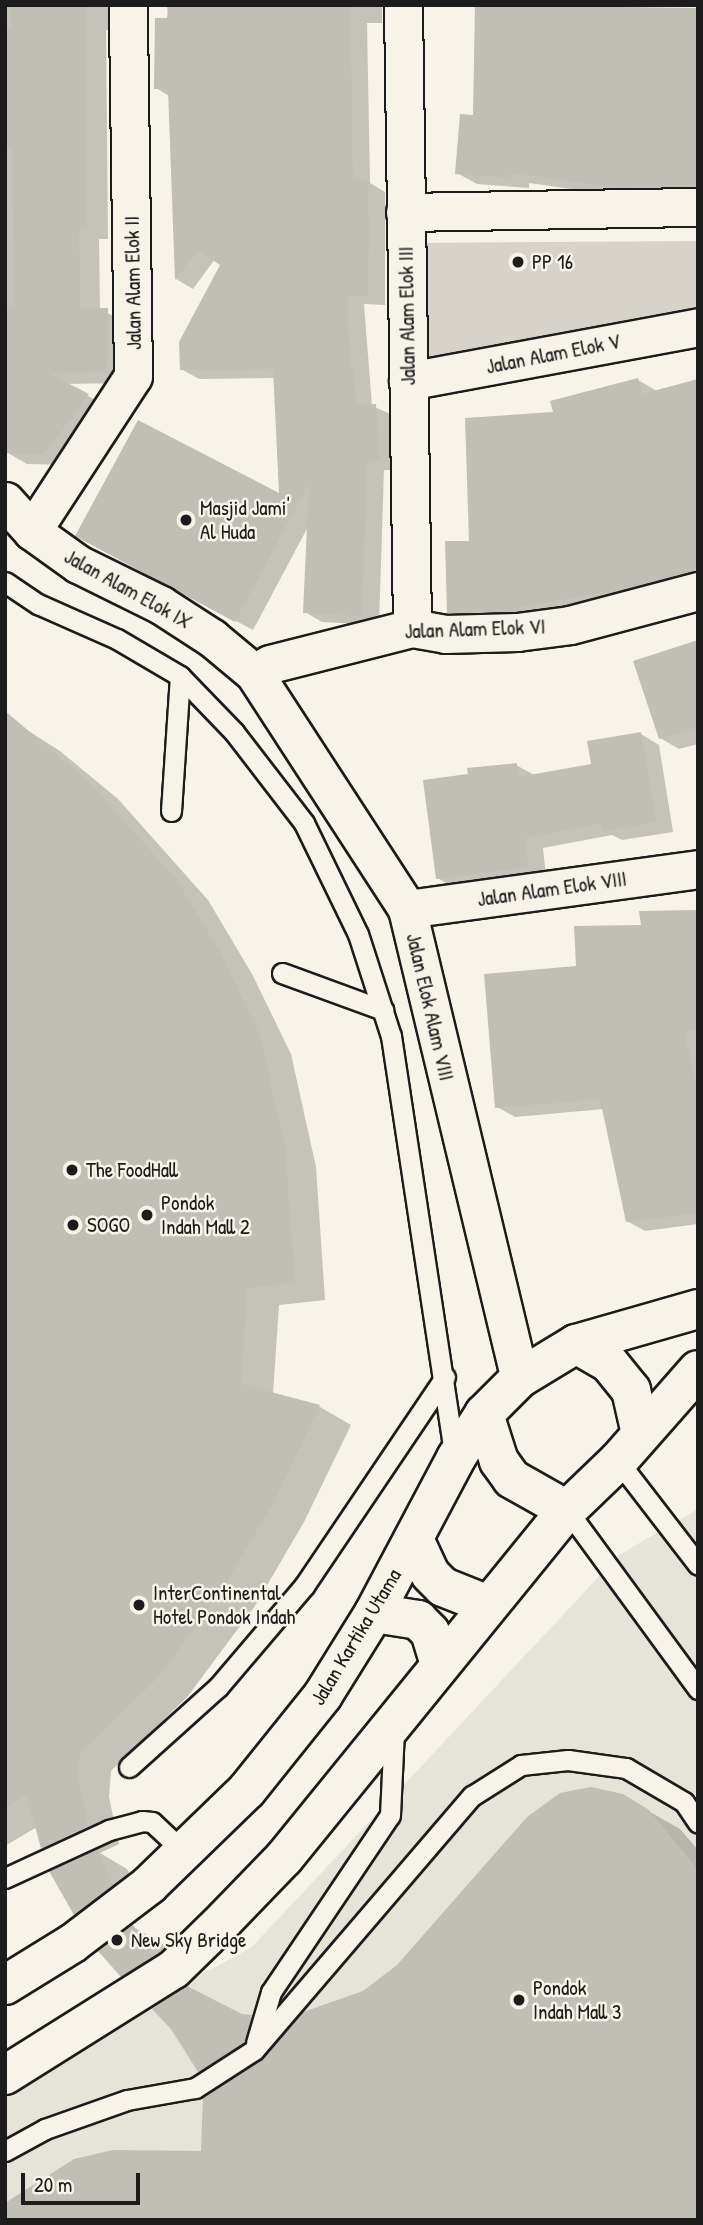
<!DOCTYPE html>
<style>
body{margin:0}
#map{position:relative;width:703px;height:2225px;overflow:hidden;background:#f7f3e8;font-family:"Patrick Hand",sans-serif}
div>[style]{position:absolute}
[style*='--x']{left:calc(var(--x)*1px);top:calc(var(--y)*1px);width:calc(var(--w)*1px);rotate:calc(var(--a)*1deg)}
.built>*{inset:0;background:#e6e3d9}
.green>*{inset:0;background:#d7d3cb}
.shadow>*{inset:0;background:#0003}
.building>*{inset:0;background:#c0beb5}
.roads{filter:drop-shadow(2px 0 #1c1c1c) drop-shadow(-2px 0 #1c1c1c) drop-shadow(0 2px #1c1c1c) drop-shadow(0 -2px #1c1c1c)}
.lane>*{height:19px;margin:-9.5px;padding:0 9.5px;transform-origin:9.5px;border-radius:9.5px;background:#f7f3e8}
.street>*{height:37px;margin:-18.5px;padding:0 18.5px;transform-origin:18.5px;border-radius:18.5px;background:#f7f3e8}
.secondary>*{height:38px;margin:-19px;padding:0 19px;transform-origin:19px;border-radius:19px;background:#f7f3e8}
.dots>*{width:19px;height:19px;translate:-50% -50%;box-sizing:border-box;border:4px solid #f7f3e8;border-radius:50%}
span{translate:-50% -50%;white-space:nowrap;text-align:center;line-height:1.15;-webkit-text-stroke:5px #f7f3e8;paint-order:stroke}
.poi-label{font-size:21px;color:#1c1c1c}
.left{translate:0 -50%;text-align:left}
.street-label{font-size:21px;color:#1c1c1c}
.frame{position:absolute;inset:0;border:7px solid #1c1c1c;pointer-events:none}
.scale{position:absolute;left:21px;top:2173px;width:119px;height:32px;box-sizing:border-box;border:4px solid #1c1c1c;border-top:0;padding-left:9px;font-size:21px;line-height:24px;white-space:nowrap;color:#1c1c1c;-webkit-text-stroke:5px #f7f3e8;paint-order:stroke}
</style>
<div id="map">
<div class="built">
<i style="clip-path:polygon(698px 1509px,698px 2220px,5px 2220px,5px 2082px,252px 1947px,619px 1555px)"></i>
</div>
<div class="green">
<i style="clip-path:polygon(698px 241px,698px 309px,423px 367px,416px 243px)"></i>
</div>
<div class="shadow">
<i style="clip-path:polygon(5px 5px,114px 5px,114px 30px,106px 30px,108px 239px,99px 239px,100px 310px,128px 322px,128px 383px,65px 384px,109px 407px,65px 465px,27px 464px,6px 452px)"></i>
<i style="clip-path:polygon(169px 5px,382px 5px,382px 23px,367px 23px,370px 183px,385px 192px,385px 305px,364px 304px,372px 406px,393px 415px,396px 470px,384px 470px,379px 625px,322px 622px,305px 612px,309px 525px,253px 630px,95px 546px,281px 496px,275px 378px,199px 379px,181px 369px,223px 264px,215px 259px,193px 289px,176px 279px,169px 96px,156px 88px)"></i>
<i style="clip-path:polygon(476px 5px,698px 9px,698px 197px,635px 198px,529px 183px,529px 188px,477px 184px,457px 173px,475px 117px)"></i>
<i style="clip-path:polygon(698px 379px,698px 586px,468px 623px,448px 612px,470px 543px,555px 414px,638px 380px,657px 391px)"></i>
<i style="clip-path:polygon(698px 642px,698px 744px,679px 749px,660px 738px)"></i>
<i style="clip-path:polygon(5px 716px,60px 751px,118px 799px,208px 900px,252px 974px,291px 1054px,316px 1167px,325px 1300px,279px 1305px,273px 1394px,320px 1407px,351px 1425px,304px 1522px,255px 1606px,188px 1696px,111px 1771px,109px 1797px,119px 1844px,100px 1853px,127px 1869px,142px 1903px,105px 1931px,75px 1914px,70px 1863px,42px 1847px,37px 1827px,5px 1846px)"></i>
<i style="clip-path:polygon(641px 734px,659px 745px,673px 832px,622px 840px,612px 835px,543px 848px,546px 877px,456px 888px,437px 878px,470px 775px,516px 765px,536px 776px,593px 765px)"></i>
<i style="clip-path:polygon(698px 912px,698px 1224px,645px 1231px,627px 1221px,604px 1109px,515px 1117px,497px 1107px,578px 968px,643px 927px)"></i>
<i style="clip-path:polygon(622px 1796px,680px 1829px,698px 1850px,698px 2220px,5px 2206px,75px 2161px,203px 2153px,225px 2085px,199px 2070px,241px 2016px,251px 2017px,281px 2034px,279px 2043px,363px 1992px)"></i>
<i style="clip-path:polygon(133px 1927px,163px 1944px,183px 1973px,152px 1993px,122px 1975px)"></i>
</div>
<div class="building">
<i style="clip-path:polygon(11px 5px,85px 5px,87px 228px,79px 228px,80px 308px,108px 308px,107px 372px,48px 373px,89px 394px,44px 454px,5px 453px,5px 307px,14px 307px,12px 149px,5px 149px,5px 29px,11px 29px)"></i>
<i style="clip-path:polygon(167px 5px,350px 5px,353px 180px,368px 180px,369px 233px,368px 296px,347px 295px,350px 370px,354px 370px,356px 405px,376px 404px,379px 461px,367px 461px,362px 616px,303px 613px,309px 483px,235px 622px,75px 536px,138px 420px,279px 493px,273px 369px,180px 370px,179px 342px,220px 265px,198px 250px,175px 280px,168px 89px,154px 89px,155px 18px,168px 18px)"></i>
<i style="clip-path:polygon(475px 5px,698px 8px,698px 186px,614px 187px,510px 173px,510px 178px,455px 174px,460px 114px,473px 115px)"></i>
<i style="clip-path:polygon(638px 378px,642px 394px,698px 379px,698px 571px,618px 590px,519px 607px,519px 610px,447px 613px,445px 541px,469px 541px,465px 418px,553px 412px,550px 401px)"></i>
<i style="clip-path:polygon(698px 640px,698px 727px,659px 739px,633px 661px)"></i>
<i style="clip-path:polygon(5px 711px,86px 779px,177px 880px,221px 954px,260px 1035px,285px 1148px,295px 1283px,247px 1288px,241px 1384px,320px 1405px,273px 1504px,223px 1588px,157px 1679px,80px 1753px,78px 1778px,88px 1826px,41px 1848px,26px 1794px,5px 1809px)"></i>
<i style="clip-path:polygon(641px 732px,656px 822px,602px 831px,601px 823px,525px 838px,528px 867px,436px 879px,423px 780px,468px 774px,467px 768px,517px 763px,518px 777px,591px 764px,587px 741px)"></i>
<i style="clip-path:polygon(698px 910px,698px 1029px,684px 1032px,698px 1091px,698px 1213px,626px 1222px,600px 1099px,495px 1108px,484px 974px,576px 966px,574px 926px,641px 925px,639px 911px)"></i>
<i style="clip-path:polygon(591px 1787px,623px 1794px,649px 1810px,698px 1870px,698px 2220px,5px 2220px,5px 2203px,74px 2159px,113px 2150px,201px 2151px,203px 2097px,261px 2060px,303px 2012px,363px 1991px,397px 1965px,527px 1817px,560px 1793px)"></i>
<i style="clip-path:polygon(97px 1849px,113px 1885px,74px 1915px,49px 1871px)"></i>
<i style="clip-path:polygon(133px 1925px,154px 1956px,121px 1977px,98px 1951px)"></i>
<i style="clip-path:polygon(187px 1986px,242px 2014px,252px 2015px,244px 2042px,198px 2072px,171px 2029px,152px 2009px)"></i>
</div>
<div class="roads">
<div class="lane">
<i style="--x:5;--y:582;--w:40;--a:34"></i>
<i style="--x:38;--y:604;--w:86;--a:23.9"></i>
<i style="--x:117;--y:639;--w:73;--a:30.4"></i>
<i style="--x:180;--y:676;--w:78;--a:46"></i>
<i style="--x:234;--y:732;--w:115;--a:52.4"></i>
<i style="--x:304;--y:823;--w:123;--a:64.1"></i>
<i style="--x:358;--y:934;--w:107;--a:72.1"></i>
<i style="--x:391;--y:1036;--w:426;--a:81.4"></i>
<i style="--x:171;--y:811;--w:135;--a:-86.2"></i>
<i style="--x:282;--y:973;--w:108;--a:20.1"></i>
<i style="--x:618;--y:1461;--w:131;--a:52.4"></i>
<i style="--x:567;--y:1510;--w:222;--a:53.8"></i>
<i style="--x:129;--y:1767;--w:120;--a:-42"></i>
<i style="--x:218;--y:1687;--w:133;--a:-49.6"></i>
<i style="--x:304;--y:1586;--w:252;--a:-56"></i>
<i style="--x:5;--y:1878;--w:115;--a:-24.8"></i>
<i style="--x:109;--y:1830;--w:34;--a:-15"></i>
<i style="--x:142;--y:1821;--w:10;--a:6"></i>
<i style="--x:152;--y:1822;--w:44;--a:43.2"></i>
<i style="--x:256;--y:2043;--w:53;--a:-73.6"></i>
<i style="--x:271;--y:1992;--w:213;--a:-56.1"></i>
<i style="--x:390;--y:1815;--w:85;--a:-87.3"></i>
<i style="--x:5;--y:2151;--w:46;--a:-28.8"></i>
<i style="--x:45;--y:2129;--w:87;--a:-19.5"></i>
<i style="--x:127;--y:2100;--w:69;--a:-10"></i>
<i style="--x:195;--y:2088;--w:70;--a:-32.8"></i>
<i style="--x:254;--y:2050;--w:335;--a:-49.4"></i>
<i style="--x:472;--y:1796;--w:58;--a:-32.3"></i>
<i style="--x:521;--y:1765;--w:47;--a:-6.1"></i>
<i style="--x:568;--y:1760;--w:59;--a:7.9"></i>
<i style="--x:626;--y:1768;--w:67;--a:30.4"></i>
<i style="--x:684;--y:1802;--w:25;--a:56"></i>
</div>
<div class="street">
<i style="--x:403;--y:5;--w:623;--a:89.17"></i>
<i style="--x:405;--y:212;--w:293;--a:-1"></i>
<i style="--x:408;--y:381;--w:295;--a:-10.5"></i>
<i style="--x:5;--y:501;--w:40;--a:48"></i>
<i style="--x:32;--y:531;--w:57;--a:35.7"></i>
<i style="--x:78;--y:564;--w:93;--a:26.3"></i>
<i style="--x:161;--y:605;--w:61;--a:32.9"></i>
<i style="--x:212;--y:638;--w:55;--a:39.8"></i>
<i style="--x:254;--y:673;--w:281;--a:57"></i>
<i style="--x:407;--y:909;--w:482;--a:76.5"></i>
<i style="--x:32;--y:531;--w:185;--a:-56.9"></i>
<i style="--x:133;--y:376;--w:371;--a:-90.8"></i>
<i style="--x:254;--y:673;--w:18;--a:-29"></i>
<i style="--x:270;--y:664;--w:146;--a:-14.2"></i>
<i style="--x:412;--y:628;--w:34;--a:10"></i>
<i style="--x:445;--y:634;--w:72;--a:-1.6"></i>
<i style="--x:517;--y:632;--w:53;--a:-7.5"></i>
<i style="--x:570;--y:625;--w:132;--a:-14.9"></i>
<i style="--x:407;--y:909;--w:294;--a:-7.8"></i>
</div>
<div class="secondary">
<i style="--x:576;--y:1344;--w:38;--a:30"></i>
<i style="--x:609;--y:1363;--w:35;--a:51"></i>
<i style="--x:631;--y:1390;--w:45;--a:77.2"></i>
<i style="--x:484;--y:1414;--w:49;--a:72.3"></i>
<i style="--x:499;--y:1461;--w:22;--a:54"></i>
<i style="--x:512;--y:1479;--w:63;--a:29.4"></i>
<i style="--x:414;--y:1539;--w:38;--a:65"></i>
<i style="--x:430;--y:1574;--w:18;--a:45"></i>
<i style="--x:443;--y:1587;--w:46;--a:21.6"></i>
<i style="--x:374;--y:1613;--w:45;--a:9"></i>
<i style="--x:418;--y:1620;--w:17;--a:45"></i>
<i style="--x:430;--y:1632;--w:31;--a:73"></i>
<i style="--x:5;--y:1985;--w:80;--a:-31.7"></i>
<i style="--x:73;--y:1943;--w:96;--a:-37.3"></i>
<i style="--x:149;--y:1885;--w:136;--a:-44.1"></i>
<i style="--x:247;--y:1790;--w:122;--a:-51.3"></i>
<i style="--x:323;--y:1695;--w:97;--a:-58.1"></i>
<i style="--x:374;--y:1613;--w:175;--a:-62.1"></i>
<i style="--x:456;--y:1458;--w:52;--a:-57.5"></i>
<i style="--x:484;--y:1414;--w:51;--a:-45"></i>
<i style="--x:520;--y:1378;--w:66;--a:-31.3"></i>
<i style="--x:576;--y:1344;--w:127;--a:-16"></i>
<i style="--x:5;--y:2075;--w:199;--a:-32.1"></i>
<i style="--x:174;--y:1969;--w:71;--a:-44.4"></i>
<i style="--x:225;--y:1919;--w:85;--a:-46"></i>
<i style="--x:284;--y:1858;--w:449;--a:-50.9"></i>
<i style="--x:567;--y:1510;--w:71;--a:-43.9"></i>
<i style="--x:618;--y:1461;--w:121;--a:-48.7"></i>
</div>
</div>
<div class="dots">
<i style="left:518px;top:262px;background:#1c1c1c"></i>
<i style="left:186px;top:520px;background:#1c1c1c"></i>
<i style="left:72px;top:1170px;background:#1c1c1c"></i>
<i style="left:147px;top:1215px;background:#1c1c1c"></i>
<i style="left:73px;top:1225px;background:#1c1c1c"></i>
<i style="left:139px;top:1605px;background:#1c1c1c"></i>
<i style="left:117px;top:1940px;background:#1c1c1c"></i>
<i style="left:519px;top:2000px;background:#1c1c1c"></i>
</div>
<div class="poi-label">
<span class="left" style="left:532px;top:262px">PP 16</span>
<span class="left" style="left:200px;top:520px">Masjid Jami'<br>Al Huda</span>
<span class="left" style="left:86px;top:1170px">The FoodHall</span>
<span class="left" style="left:161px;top:1215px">Pondok<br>Indah Mall 2</span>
<span class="left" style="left:87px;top:1225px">SOGO</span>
<span class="left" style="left:153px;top:1605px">InterContinental<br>Hotel Pondok Indah</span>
<span class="left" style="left:131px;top:1940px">New Sky Bridge</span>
<span class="left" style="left:533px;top:2000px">Pondok<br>Indah Mall 3</span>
</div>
<div class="street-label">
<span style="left:133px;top:283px;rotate:-91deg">Jalan Alam Elok II</span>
<span style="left:407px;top:316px;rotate:-91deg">Jalan Alam Elok III</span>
<span style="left:553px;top:354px;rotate:-11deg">Jalan Alam Elok V</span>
<span style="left:128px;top:589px;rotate:29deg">Jalan Alam Elok IX</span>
<span style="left:475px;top:629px;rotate:-2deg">Jalan Alam Elok VI</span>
<span style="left:552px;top:889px;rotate:-8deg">Jalan Alam Elok VIII</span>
<span style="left:430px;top:1007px;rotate:77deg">Jalan Elok Alam VIII</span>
<span style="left:356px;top:1637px;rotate:-59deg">Jalan Kartika Utama</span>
</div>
<div class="frame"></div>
<div class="scale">20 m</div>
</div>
